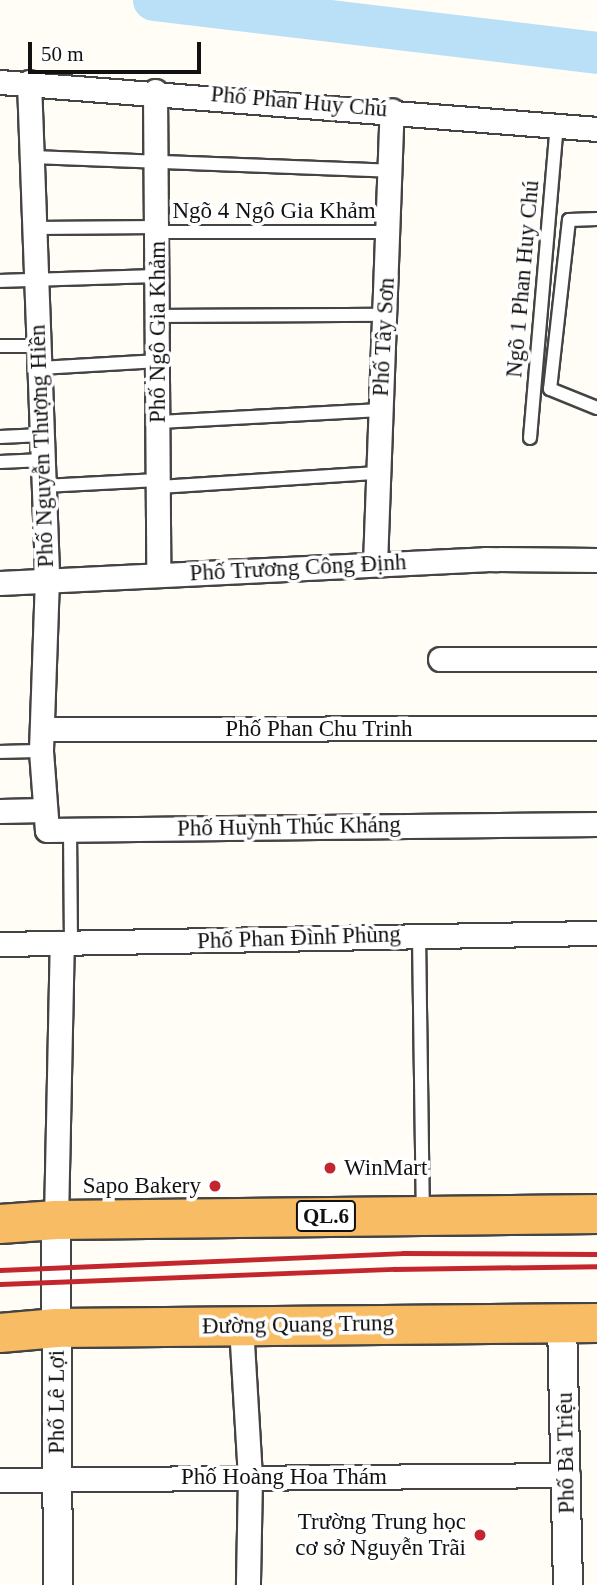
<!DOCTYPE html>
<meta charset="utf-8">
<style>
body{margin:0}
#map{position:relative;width:597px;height:1585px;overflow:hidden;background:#fffdf5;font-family:Georgia,serif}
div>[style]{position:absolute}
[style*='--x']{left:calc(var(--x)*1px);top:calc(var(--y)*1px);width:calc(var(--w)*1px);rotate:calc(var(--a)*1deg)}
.river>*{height:42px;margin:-21px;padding:0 21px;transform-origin:21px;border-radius:21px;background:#b9e0f7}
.roads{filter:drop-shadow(2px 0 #444) drop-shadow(-2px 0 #444) drop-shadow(0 2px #444) drop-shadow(0 -2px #444)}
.service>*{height:12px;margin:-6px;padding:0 6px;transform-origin:6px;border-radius:6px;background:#fff}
.minor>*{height:23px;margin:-11.5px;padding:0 11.5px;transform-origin:11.5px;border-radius:11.5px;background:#fff}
.tertiary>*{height:28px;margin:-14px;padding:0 14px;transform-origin:14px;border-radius:14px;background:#fff}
.trunk>*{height:38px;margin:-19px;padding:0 19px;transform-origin:19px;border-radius:19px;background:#f7bc64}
.rail>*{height:5px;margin:-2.5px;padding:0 2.5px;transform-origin:2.5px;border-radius:2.5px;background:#c4262e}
.dots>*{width:19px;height:19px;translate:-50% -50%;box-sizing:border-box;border:4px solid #fff;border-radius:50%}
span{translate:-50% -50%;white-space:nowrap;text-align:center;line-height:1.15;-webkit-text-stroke:7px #fff;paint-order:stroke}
.shield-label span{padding:2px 5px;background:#fff;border:2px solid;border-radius:5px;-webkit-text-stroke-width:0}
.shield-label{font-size:21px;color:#111;font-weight:700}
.street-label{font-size:23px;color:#111}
.poi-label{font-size:23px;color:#111}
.left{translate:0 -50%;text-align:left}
.right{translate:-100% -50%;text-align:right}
.scale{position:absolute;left:28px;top:42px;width:173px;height:32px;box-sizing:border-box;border:4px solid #111;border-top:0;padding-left:9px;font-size:21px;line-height:24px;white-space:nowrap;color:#111;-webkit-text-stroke:5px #fff;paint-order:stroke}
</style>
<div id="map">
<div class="river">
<i style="--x:154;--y:0;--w:446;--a:6.8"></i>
</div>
<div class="roads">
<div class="service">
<i style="--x:32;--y:157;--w:359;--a:2.2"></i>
<i style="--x:597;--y:219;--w:28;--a:178"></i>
<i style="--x:569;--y:220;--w:170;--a:96.4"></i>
<i style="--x:550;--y:389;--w:51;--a:22"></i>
<i style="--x:34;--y:228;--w:124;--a:-0.5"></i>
<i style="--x:157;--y:232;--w:233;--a:0"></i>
<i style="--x:0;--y:281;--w:158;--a:-1.8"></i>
<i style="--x:159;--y:316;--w:226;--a:-0.3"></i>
<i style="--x:0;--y:346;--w:39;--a:0"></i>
<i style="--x:40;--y:368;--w:119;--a:-3.4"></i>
<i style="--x:159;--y:422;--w:222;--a:-3.1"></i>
<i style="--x:0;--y:437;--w:42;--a:-2.7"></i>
<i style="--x:530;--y:438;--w:315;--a:-85.1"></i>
<i style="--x:0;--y:462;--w:43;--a:-2.7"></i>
<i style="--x:44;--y:486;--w:114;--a:-3"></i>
<i style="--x:159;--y:487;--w:219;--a:-3.7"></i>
<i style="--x:0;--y:752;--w:41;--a:-1.4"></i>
<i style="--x:70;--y:830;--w:112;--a:89.5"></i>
<i style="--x:419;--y:935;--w:276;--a:89.2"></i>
</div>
<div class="minor">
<i style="--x:0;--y:82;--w:599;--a:4.5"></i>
<i style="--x:29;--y:82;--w:496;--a:87.9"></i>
<i style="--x:47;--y:578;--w:173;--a:92"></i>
<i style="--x:41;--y:751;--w:79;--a:85.7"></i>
<i style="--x:47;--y:830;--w:550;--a:-0.63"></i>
<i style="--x:155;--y:91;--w:483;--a:89.6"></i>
<i style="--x:375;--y:564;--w:454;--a:-87.9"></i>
<i style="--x:0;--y:583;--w:486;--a:-2.8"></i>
<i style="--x:485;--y:559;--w:112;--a:0.5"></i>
<i style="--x:440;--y:659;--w:157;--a:0"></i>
<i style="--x:42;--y:729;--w:555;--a:-0.1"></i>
<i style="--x:0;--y:811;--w:45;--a:-1.3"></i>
<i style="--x:0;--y:944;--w:597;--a:-1.06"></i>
<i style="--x:56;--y:1220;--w:277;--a:-88.8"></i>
<i style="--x:241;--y:1326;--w:151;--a:86.6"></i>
<i style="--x:250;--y:1477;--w:108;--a:91.1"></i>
<i style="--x:0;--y:1480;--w:568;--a:-0.5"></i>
</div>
<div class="tertiary">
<i style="--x:56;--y:1220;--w:365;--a:89.7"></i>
<i style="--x:562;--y:1322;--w:263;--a:88.7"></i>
</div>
<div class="trunk">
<i style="--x:0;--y:1224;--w:56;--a:-4.1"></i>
<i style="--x:56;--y:1220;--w:541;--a:-0.64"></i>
<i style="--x:0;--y:1333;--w:57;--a:-5"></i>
<i style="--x:57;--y:1328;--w:540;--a:-0.53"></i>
</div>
</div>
<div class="rail">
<i style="--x:0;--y:1270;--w:403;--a:-2.4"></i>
<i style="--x:403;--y:1253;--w:194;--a:0.3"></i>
<i style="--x:0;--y:1284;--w:394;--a:-2.2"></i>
<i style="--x:394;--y:1269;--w:203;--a:-0.8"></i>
</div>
<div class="dots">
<i style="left:330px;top:1168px;background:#c4262e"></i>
<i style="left:215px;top:1186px;background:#c4262e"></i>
<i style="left:480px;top:1535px;background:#c4262e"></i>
</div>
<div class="shield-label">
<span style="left:326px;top:1216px">QL.6</span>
</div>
<div class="street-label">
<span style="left:299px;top:102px;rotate:5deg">Phố Phan Huy Chú</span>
<span style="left:274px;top:211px">Ngõ 4 Ngô Gia Khảm</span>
<span style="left:523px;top:279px;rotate:-85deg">Ngõ 1 Phan Huy Chú</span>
<span style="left:158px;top:332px;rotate:-90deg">Phố Ngô Gia Khảm</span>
<span style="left:384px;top:337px;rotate:-87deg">Phố Tây Sơn</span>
<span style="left:42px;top:446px;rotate:-92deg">Phố Nguyễn Thượng Hiền</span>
<span style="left:298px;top:568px;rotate:-3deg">Phố Trương Công Định</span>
<span style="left:319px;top:729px">Phố Phan Chu Trinh</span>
<span style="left:289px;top:827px;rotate:-1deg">Phố Huỳnh Thúc Kháng</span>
<span style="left:299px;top:938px;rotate:-2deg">Phố Phan Đình Phùng</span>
<span style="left:298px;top:1325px;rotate:-1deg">Đường Quang Trung</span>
<span style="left:57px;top:1402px;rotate:-90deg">Phố Lê Lợi</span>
<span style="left:566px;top:1453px;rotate:-91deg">Phố Bà Triệu</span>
<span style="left:284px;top:1477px">Phố Hoàng Hoa Thám</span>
</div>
<div class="poi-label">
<span class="left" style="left:344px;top:1168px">WinMart</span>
<span class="right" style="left:201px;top:1186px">Sapo Bakery</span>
<span class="right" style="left:466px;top:1535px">Trường Trung học<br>cơ sở Nguyễn Trãi</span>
</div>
<div class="scale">50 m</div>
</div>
